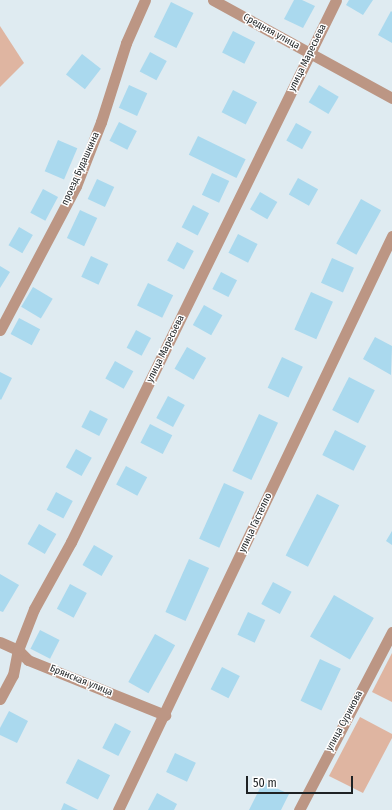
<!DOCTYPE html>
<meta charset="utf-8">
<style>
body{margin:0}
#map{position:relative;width:392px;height:810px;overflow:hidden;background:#dfebf1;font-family:"Fira Sans Condensed",sans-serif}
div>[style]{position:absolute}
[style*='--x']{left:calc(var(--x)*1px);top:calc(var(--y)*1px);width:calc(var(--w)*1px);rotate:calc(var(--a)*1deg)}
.green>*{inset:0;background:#dfb5a1}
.building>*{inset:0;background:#aad9ee;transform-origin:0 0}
.minor>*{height:11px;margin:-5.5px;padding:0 5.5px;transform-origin:5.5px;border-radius:5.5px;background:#bc9684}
span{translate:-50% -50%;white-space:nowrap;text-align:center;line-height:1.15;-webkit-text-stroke:3px #fff;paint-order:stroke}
.street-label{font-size:10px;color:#1e2224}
.scale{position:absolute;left:246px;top:776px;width:107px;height:18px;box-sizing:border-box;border:2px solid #1e2224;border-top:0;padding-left:5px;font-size:12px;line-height:14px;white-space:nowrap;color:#1e2224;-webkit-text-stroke:3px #fff;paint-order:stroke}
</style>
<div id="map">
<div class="green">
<i style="clip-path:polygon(0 26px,24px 63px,0 87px)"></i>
<i style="clip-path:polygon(392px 653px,392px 702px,372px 692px)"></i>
<i style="clip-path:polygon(360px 717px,392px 734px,392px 738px,363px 793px,329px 776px)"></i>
</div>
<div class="building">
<i style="clip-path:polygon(294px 0,302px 0,315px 6px,303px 28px,284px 19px)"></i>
<i style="clip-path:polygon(349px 0,373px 0,363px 15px,346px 5px)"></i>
<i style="left:171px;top:2px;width:25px;height:39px;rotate:26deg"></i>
<i style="clip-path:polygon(391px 11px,392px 12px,392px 43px,378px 35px)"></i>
<i style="left:233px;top:31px;width:25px;height:24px;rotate:27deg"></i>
<i style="left:150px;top:52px;width:19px;height:22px;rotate:28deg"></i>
<i style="left:82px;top:54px;width:24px;height:26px;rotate:38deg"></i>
<i style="left:129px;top:85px;width:20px;height:25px;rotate:24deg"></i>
<i style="left:319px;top:85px;width:23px;height:20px;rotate:31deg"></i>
<i style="left:233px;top:90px;width:27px;height:25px;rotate:27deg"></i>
<i style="left:119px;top:122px;width:20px;height:21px;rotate:27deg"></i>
<i style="left:296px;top:123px;width:18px;height:20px;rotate:29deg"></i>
<i style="left:198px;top:136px;width:53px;height:21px;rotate:26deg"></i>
<i style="left:58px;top:140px;width:21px;height:34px;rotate:23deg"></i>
<i style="left:212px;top:173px;width:19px;height:24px;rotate:25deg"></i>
<i style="left:298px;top:178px;width:23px;height:19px;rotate:29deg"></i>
<i style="left:97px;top:179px;width:19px;height:22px;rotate:25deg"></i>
<i style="left:43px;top:189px;width:17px;height:27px;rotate:28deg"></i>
<i style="left:260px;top:192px;width:20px;height:20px;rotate:30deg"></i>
<i style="left:361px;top:199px;width:23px;height:51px;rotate:29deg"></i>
<i style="left:193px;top:205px;width:18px;height:25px;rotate:27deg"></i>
<i style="left:80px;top:210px;width:19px;height:31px;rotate:25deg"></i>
<i style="left:19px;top:227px;width:16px;height:21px;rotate:30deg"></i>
<i style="left:238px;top:234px;width:22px;height:21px;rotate:27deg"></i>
<i style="left:177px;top:242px;width:19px;height:21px;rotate:28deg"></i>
<i style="left:91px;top:256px;width:19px;height:23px;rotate:25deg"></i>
<i style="left:332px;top:258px;width:24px;height:27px;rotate:24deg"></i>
<i style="clip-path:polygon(0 266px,10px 272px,0 288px)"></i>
<i style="left:221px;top:272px;width:18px;height:19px;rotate:27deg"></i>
<i style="left:148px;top:283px;width:28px;height:25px;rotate:26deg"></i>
<i style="left:33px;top:287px;width:23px;height:23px;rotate:31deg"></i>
<i style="left:311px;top:292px;width:24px;height:41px;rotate:24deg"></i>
<i style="left:204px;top:305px;width:21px;height:23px;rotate:29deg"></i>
<i style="left:19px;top:318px;width:24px;height:18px;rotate:28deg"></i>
<i style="left:136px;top:330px;width:17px;height:20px;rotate:28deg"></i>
<i style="clip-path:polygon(375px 337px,392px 346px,391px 375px,363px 359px)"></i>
<i style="left:187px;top:347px;width:22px;height:25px;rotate:30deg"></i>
<i style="left:282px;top:357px;width:23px;height:34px;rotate:25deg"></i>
<i style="left:115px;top:361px;width:21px;height:20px;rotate:29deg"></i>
<i style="clip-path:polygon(0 372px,12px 378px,1px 400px,0 399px)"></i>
<i style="left:349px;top:377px;width:29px;height:37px;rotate:27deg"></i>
<i style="left:168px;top:396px;width:19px;height:25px;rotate:28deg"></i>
<i style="left:90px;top:410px;width:20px;height:19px;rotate:27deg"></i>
<i style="left:259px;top:414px;width:21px;height:63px;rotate:25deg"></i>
<i style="left:150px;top:424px;width:25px;height:21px;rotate:27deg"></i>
<i style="left:335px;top:430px;width:35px;height:28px;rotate:27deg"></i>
<i style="left:76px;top:449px;width:18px;height:21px;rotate:29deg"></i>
<i style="left:126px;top:466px;width:24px;height:21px;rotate:28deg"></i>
<i style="left:224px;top:483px;width:22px;height:61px;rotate:24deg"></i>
<i style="left:56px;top:492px;width:19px;height:20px;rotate:28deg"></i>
<i style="left:317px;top:494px;width:25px;height:69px;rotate:27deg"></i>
<i style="left:39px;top:524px;width:20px;height:23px;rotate:30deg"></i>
<i style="clip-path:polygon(392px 531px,392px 545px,386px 541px)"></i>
<i style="left:94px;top:545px;width:22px;height:23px;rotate:30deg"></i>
<i style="left:189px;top:559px;width:22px;height:58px;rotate:24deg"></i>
<i style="clip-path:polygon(0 574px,19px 585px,3px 612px,0 611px)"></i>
<i style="left:273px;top:582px;width:21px;height:25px;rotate:28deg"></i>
<i style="left:70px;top:584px;width:19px;height:28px;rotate:28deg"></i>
<i style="left:334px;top:595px;width:46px;height:48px;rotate:30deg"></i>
<i style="left:248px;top:612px;width:19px;height:25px;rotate:25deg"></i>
<i style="left:40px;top:630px;width:22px;height:21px;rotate:27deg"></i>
<i style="left:155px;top:634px;width:23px;height:55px;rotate:29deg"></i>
<i style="left:320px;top:659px;width:23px;height:46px;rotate:25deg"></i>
<i style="left:222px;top:667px;width:20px;height:25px;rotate:27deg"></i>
<i style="clip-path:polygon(9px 711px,28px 721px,17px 743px,0 735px,0 728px)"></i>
<i style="left:115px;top:723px;width:18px;height:28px;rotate:27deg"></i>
<i style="left:175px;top:753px;width:23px;height:21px;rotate:25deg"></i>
<i style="left:78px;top:759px;width:36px;height:27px;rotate:27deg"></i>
<i style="clip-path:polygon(263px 782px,289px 794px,281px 810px,249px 810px)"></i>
<i style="clip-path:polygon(157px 793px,177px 804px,174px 810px,148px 810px)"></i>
<i style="clip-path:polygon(64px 803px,78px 810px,61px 810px)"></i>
</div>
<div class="minor">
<i style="--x:213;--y:0;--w:204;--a:28.7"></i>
<i style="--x:0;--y:330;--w:163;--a:-62.2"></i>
<i style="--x:76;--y:186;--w:69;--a:-68.7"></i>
<i style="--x:101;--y:122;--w:83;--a:-72.4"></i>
<i style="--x:126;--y:43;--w:47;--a:-66.2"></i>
<i style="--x:0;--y:642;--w:20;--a:24"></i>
<i style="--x:18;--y:650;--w:14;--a:45"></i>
<i style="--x:28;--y:660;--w:148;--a:21.9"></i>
<i style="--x:0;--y:699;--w:27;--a:-62"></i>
<i style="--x:13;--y:675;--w:25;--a:-79"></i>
<i style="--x:18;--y:650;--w:44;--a:-68.7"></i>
<i style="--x:34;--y:609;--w:77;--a:-61.1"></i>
<i style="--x:71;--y:542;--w:603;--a:-63.94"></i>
<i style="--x:118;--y:810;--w:636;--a:-64.48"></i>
<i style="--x:299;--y:810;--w:201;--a:-62.4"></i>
</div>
<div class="street-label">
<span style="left:271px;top:32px;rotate:29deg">Средняя улица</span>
<span style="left:308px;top:58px;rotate:-64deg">улица Маресьева</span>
<span style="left:81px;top:169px;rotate:-66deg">проезд Будашкина</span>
<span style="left:166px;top:349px;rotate:-64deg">улица Маресьева</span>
<span style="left:256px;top:523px;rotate:-65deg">улица Гастелло</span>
<span style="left:81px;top:681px;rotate:22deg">Брянская улица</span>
<span style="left:345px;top:721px;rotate:-62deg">улица Сурикова</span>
</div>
<div class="scale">50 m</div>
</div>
